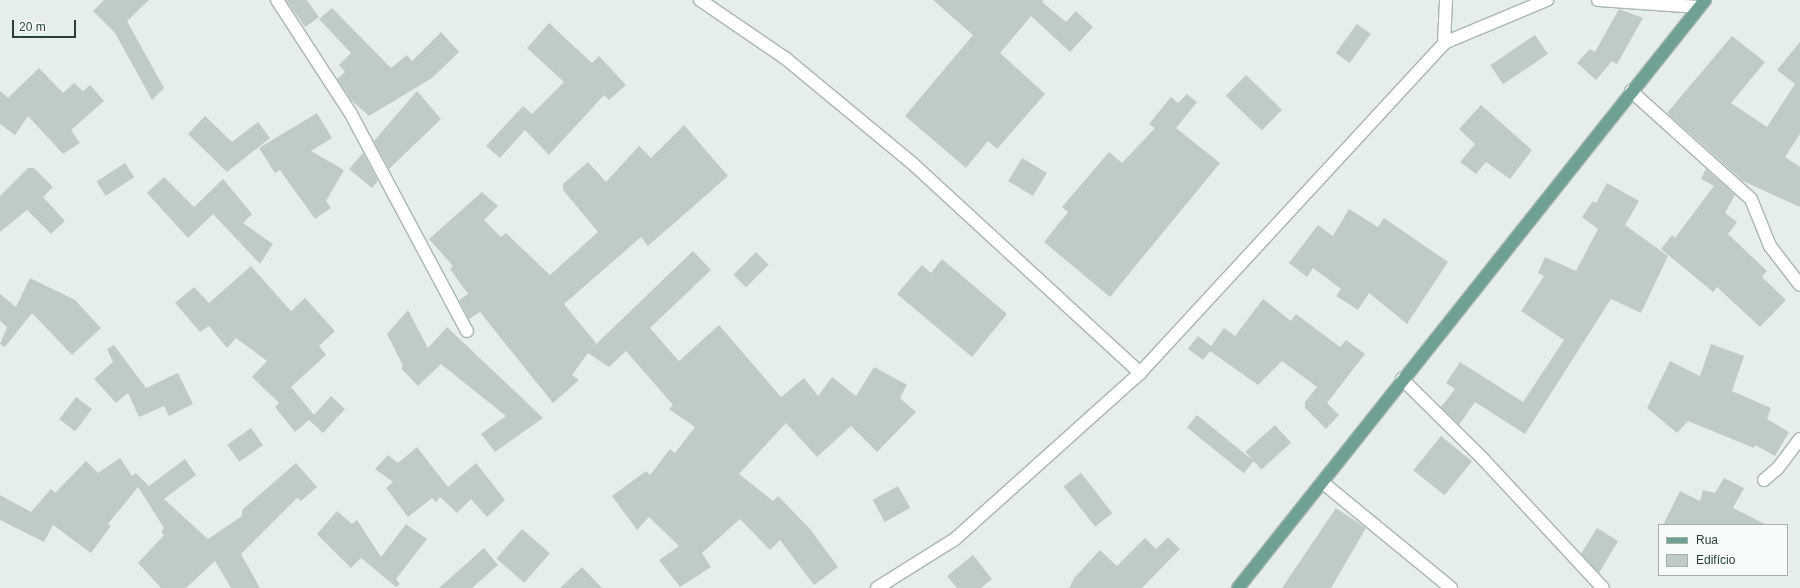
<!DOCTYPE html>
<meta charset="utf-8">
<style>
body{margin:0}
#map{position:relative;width:1800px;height:588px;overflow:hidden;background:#e6eeeb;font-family:Helvetica,sans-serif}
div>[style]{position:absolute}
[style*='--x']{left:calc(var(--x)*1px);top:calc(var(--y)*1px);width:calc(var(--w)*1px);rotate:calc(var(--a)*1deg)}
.building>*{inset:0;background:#bfccc6;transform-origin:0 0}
.roads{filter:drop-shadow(1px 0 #a9b6b2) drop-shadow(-1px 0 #a9b6b2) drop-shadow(0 1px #a9b6b2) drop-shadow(0 -1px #a9b6b2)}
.minor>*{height:12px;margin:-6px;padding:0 6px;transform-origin:6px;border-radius:6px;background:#fff}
.major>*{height:12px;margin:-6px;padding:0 6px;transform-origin:6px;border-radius:6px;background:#6ea193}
span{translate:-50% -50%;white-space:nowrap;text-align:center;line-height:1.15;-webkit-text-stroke:3.5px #f7fbf9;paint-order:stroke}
.legend{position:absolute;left:1658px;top:524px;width:130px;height:52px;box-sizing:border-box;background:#f7fbf9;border:1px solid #a3b0ac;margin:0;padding:5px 7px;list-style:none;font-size:12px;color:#264038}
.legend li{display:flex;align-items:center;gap:8px;height:20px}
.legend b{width:20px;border:1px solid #a3b0ac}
.scale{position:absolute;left:12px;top:20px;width:64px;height:18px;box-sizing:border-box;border:2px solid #264038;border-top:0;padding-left:5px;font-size:12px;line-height:14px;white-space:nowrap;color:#264038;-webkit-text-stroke:3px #f7fbf9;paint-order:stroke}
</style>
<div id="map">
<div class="building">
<i style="clip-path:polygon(104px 0,149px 0,127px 21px,164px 88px,152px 100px,115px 33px,93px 11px)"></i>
<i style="clip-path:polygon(286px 0,307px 0,319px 17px,305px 27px)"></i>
<i style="clip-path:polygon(933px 0,1044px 0,1042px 2px,1066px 22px,1076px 11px,1093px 27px,1070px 52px,1031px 16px,1000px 53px,1045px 94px,997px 149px,988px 141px,966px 168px,905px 116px,973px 35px)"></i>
<i style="clip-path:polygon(332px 8px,391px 68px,407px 55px,412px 61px,441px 32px,459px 52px,432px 78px,369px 116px,352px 101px,337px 79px,345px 72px,339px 65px,351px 53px,319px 19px)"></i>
<i style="clip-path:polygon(1619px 9px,1643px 18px,1617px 64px,1612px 61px,1596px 80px,1577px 63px,1590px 49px,1595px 52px)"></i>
<i style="clip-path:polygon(549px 23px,592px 63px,599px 56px,626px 85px,609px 100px,604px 95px,549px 155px,525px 130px,500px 158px,486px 146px,523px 106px,532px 114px,564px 82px,527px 48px)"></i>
<i style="left:1357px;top:24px;width:17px;height:36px;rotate:36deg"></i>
<i style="left:1535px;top:35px;width:23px;height:54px;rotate:56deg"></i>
<i style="clip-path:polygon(1732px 36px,1765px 62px,1731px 103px,1767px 127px,1795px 84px,1777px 70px,1800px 42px,1800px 134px,1785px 157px,1800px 167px,1800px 207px,1743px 181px,1667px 113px)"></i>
<i style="clip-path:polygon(39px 68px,63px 93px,74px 83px,83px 91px,90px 85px,104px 101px,71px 130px,80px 143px,63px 154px,28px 116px,15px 135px,0 124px,0 91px,8px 98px)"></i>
<i style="left:1246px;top:75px;width:50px;height:29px;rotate:44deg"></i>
<i style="clip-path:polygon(417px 91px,441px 119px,389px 169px,374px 141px)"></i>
<i style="clip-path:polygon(1187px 94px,1197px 102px,1176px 128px,1220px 163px,1110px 297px,1044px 242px,1068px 212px,1062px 207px,1109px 152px,1122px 163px,1155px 128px,1149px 124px,1171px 97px,1178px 103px)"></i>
<i style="clip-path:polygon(1481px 105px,1532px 150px,1510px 179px,1486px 162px,1476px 174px,1460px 162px,1475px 144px,1459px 129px)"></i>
<i style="clip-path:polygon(317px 113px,332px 138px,311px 151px,344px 170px,326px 201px,331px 208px,315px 219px,280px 170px,275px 173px,259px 148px)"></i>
<i style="clip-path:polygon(205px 116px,232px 142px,258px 122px,270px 138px,227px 172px,188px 134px)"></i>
<i style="clip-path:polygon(684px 125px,728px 176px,648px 246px,641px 237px,564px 304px,596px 343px,592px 348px,693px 251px,711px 270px,650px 328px,679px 361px,719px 325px,781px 397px,804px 378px,818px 396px,832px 377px,856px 396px,874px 367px,907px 385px,900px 398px,916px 412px,877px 452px,851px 426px,817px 457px,786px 423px,739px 474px,773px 501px,778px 496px,810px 529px,838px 567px,814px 585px,780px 540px,770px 550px,740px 519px,702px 553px,711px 567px,680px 587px,659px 560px,679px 546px,649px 517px,637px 530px,612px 496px,646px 471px,650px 475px,670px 449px,675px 453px,695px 427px,669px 409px,673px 405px,626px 351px,609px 367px,588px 353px,572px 375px,579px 380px,553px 403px,480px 312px,469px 319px,459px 300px,468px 294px,450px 269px,453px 266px,429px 239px,482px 192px,498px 206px,484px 220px,501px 237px,506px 233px,550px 275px,598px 232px,563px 190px,563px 184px,588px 162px,606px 182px,639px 146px,651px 158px)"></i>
<i style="clip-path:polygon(363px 153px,378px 181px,372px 188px,349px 169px)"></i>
<i style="left:1022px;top:158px;width:29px;height:27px;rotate:31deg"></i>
<i style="left:125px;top:163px;width:17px;height:34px;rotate:57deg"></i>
<i style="clip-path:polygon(28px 168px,34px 168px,53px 187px,43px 197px,65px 221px,51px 234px,27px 210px,0 232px,0 196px)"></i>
<i style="clip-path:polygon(1706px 169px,1735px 195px,1725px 213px,1737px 222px,1728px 234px,1767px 271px,1762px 277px,1786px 300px,1760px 327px,1717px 287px,1713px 292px,1661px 249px,1672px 235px,1675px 238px,1714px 186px,1701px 179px)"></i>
<i style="clip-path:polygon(164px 177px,194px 207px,223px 179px,252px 214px,243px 223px,273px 244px,260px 264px,213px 214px,188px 238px,147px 193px)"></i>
<i style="clip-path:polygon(1607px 183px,1639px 201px,1625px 225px,1668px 256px,1641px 313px,1611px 299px,1525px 434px,1475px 402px,1459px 425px,1441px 407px,1455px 389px,1446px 383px,1460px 362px,1523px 402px,1564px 340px,1521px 311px,1544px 276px,1538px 273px,1545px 257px,1576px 271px,1598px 229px,1582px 217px,1593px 201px,1596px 203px)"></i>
<i style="clip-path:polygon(1349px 209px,1378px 227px,1384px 218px,1448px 262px,1407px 324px,1369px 293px,1358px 310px,1336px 296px,1341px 289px,1313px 268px,1307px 277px,1289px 263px,1318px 225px,1333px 236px)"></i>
<i style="left:756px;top:252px;width:18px;height:32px;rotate:45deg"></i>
<i style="clip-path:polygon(942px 259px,1007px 314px,972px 357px,897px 294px,922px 265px,931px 273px)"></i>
<i style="clip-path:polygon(251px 266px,291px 311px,305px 298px,335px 331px,319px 346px,326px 355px,291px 387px,314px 415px,331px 396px,345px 409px,323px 433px,309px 420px,295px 432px,275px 407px,279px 403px,252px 377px,267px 361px,236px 338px,227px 348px,209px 326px,200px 332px,175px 303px,194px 287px,209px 303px)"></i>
<i style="clip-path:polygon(30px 278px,75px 300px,101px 328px,72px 355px,32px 313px,5px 347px,0 344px,7px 327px,0 321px,0 294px,16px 307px)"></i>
<i style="clip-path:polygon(1263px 299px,1291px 321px,1296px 314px,1340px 347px,1346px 340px,1365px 354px,1327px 403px,1339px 415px,1326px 429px,1305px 408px,1305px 402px,1317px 387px,1282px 361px,1258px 385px,1210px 351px,1203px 360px,1188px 349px,1198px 336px,1211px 346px,1224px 328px,1235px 336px)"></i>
<i style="clip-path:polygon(408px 310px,428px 348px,447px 327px,543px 418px,495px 452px,481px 434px,506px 416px,441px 364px,418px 386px,401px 368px,403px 366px,387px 334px)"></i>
<i style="clip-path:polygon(1711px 344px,1744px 356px,1732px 391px,1771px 408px,1767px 419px,1789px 432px,1775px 456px,1755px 445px,1754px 448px,1688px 421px,1677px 433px,1647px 408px,1670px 361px,1700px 376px)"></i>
<i style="clip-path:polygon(114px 345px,146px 388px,178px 373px,193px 404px,169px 416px,164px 406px,139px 417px,128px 393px,116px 403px,94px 379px,113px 362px,107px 349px)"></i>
<i style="left:76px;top:397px;width:20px;height:28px;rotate:37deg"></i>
<i style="left:1197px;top:415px;width:73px;height:16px;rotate:39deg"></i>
<i style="left:1275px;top:425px;width:24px;height:40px;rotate:48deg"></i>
<i style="left:251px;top:428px;width:21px;height:29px;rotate:55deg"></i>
<i style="left:1441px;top:436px;width:40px;height:44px;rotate:39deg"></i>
<i style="clip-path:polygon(417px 447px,448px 487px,476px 463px,505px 500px,487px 517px,471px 499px,457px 513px,440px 497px,436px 502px,432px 498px,408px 517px,386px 488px,393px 482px,375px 469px,388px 455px,398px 463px)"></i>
<i style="clip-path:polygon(120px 458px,132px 476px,136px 473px,149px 486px,185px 459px,196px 475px,164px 499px,208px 539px,242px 516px,242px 510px,296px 463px,317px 487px,301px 501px,297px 498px,241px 554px,260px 588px,231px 588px,215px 561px,186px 588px,161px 588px,138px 563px,164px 535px,161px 532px,164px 528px,138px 487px,108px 524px,111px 526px,91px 553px,53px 525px,44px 542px,0 520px,0 495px,31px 512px,51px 489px,55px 493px,86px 461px,98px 473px)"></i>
<i style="left:1081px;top:473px;width:51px;height:22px;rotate:52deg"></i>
<i style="clip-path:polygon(1724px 478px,1744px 488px,1733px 508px,1767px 525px,1663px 525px,1680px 491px,1700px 501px,1703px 490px,1715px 493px)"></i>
<i style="left:898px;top:486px;width:25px;height:29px;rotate:61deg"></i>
<i style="clip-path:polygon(1336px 508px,1366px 528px,1331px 588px,1282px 588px)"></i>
<i style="clip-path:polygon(337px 511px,352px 524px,357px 520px,381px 557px,406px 524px,427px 539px,396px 579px,400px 584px,396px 587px,361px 558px,351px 568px,317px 534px)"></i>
<i style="clip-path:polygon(1597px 528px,1618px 541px,1599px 573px,1581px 554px)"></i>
<i style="left:522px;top:529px;width:37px;height:39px;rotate:41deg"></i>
<i style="clip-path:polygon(1168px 537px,1180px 549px,1142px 588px,1069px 588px,1075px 577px,1100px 550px,1117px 566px,1145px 538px,1156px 549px)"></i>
<i style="clip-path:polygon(484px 548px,498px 565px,472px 588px,439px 588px)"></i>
<i style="clip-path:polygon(973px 555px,992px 579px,981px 588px,957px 588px,947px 576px)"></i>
<i style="clip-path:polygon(582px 567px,602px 588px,560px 588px)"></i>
</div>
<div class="roads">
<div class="minor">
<i style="--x:277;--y:0;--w:136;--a:57"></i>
<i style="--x:351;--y:114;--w:246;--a:61.9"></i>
<i style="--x:700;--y:0;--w:103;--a:34.3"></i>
<i style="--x:785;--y:58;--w:166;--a:39.6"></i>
<i style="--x:913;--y:164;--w:309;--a:42.6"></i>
<i style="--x:1598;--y:0;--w:101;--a:4"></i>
<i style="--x:1444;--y:43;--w:43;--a:-87.3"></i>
<i style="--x:1631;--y:91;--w:161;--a:42"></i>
<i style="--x:1751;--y:199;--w:51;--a:68"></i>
<i style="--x:1770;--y:246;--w:49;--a:52.4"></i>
<i style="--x:1402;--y:379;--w:114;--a:44.6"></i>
<i style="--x:1483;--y:459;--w:176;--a:47.1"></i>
<i style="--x:1764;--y:480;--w:18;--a:-41"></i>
<i style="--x:1778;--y:468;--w:36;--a:-53"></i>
<i style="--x:1322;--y:482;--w:167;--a:39.4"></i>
<i style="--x:877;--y:588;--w:92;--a:-32.1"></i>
<i style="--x:955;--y:539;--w:249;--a:-41.9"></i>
<i style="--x:1140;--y:373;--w:449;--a:-47.3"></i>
<i style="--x:1444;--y:43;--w:112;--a:-22.7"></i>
</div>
<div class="major">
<i style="--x:1238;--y:588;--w:751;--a:-51.54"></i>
</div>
</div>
<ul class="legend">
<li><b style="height:5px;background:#6ea193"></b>Rua</li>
<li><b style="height:11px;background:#bfccc6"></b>Edifício</li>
</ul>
<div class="scale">20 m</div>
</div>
